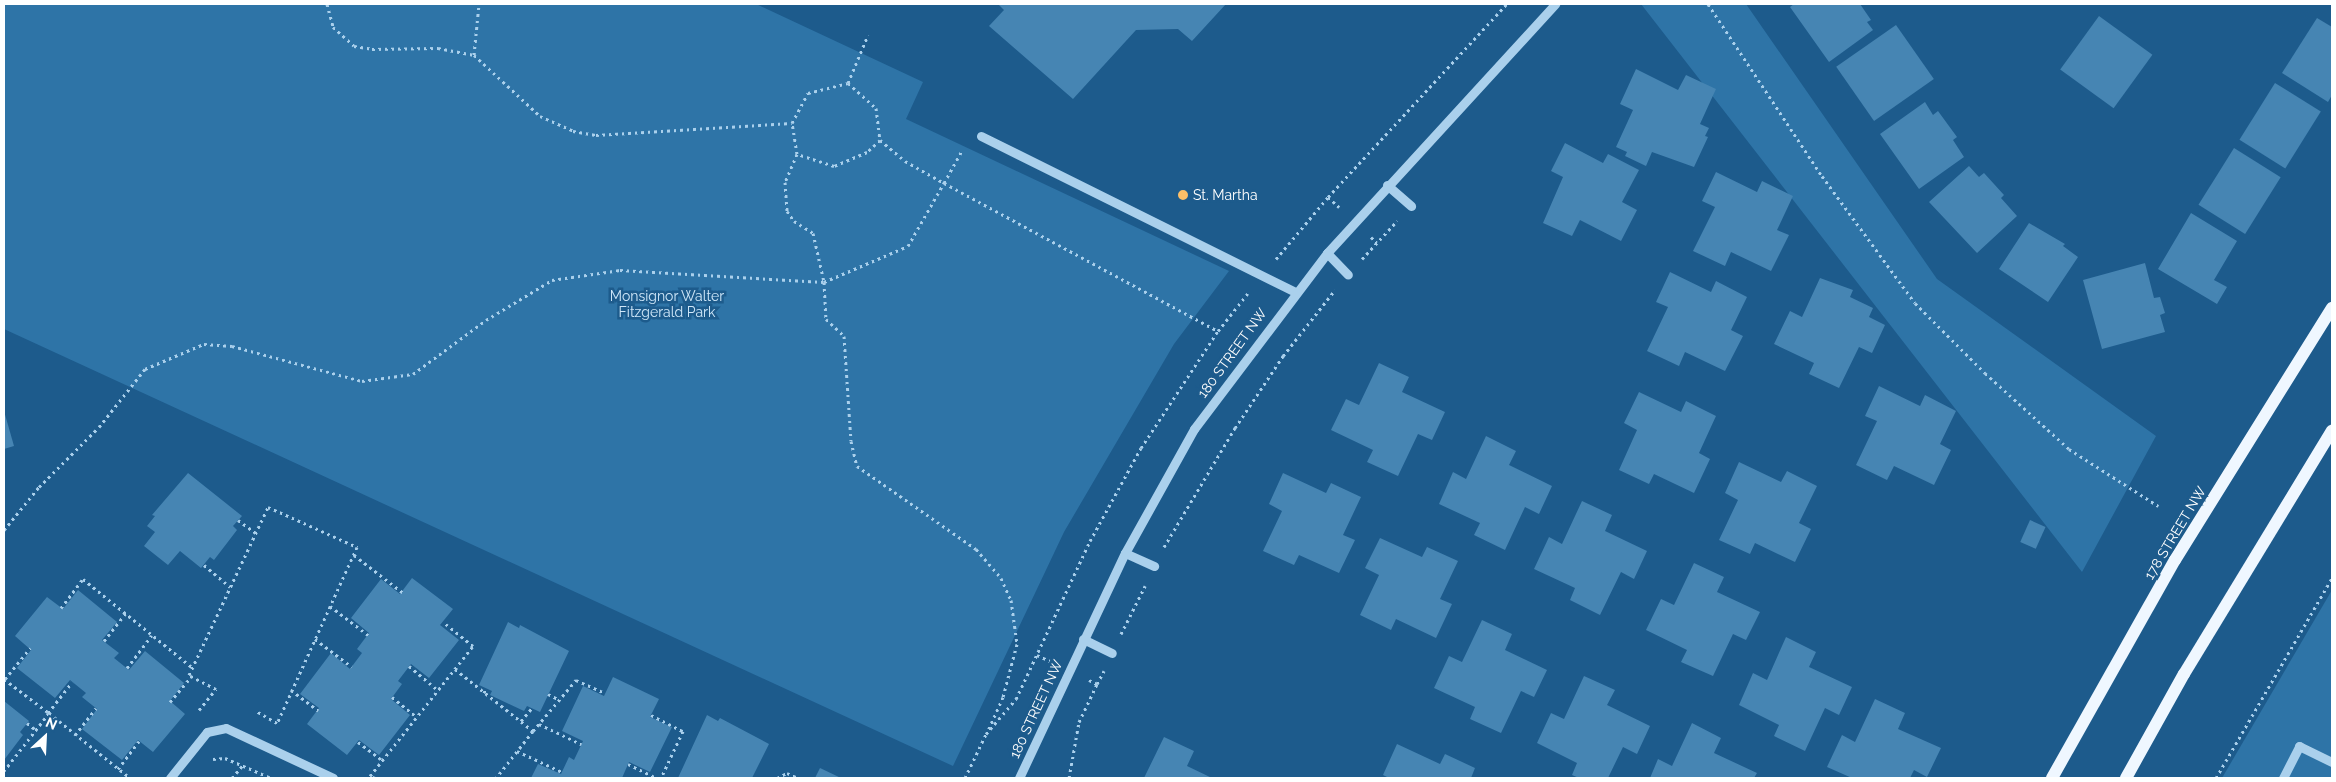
<!DOCTYPE html>
<style>
body{margin:0}
#map{position:relative;width:2336px;height:782px;overflow:hidden;background:#1d5b8c;font-family:Raleway,sans-serif}
div>[style]{position:absolute}
[style*='--x']{left:calc(var(--x)*1px);top:calc(var(--y)*1px);width:calc(var(--w)*1px);rotate:calc(var(--a)*1deg)}
.green>*{inset:0;background:#2e74a7}
.building>*{inset:0;background:#4685b3;transform-origin:0 0}
.path>*{height:3px;margin-top:-1.5px;transform-origin:0;background:repeating-linear-gradient(90deg,#aad0ec 0 2.5px,transparent 0 6.5px)}
.minor>*{height:9px;margin:-4.5px;padding:0 4.5px;transform-origin:4.5px;border-radius:4.5px;background:#aad0ec}
.major>*{height:12px;margin:-6px;padding:0 6px;transform-origin:6px;border-radius:6px;background:#eff7ff}
.dots>*{width:14px;height:14px;translate:-50% -50%;box-sizing:border-box;border:2px solid #1d5b8c;border-radius:50%}
span{translate:-50% -50%;white-space:nowrap;text-align:center;line-height:1.15;-webkit-text-stroke:5px #1d5b8c;paint-order:stroke}
.poi-label{font-size:14px;color:#fff}
.left{translate:0 -50%;text-align:left}
.park-label{font-size:14px;color:#cfe7f9}
.street-label{font-size:14px;color:#fff}
.frame{position:absolute;inset:0;border:5px solid #fff;pointer-events:none}
.north{position:absolute;left:20px;top:712px;width:50px;height:50px;-webkit-text-stroke:4px #1d5b8c;paint-order:stroke;rotate:25deg;font-size:14px;font-weight:700;line-height:20px;text-align:center;color:#fff}
.north::after{content:'';display:block;margin:auto;width:18px;height:22px;background:#fff;clip-path:polygon(50% 0,100% 100%,50% 72%,0 100%)}
</style>
<div id="map">
<div class="green">
<i style="clip-path:polygon(4px 4px,756px 4px,923px 82px,906px 119px,1229px 271px,1174px 344px,1064px 532px,953px 766px,4px 329px)"></i>
<i style="clip-path:polygon(1641px 4px,1746px 4px,1937px 279px,2156px 436px,2082px 572px)"></i>
<i style="clip-path:polygon(2332px 590px,2332px 778px,2222px 778px)"></i>
</div>
<div class="building">
<i style="clip-path:polygon(998px 4px,1226px 4px,1192px 41px,1178px 29px,1136px 30px,1073px 99px,989px 26px,1004px 10px)"></i>
<i style="clip-path:polygon(1794px 4px,1860px 4px,1871px 20px,1867px 22px,1873px 30px,1829px 62px,1790px 7px)"></i>
<i style="left:2099px;top:16px;width:66px;height:66px;rotate:36deg"></i>
<i style="clip-path:polygon(2317px 18px,2332px 27px,2332px 95px,2328px 102px,2282px 73px)"></i>
<i style="left:1896px;top:25px;width:66px;height:73px;rotate:55deg"></i>
<i style="clip-path:polygon(1636px 69px,1678px 90px,1686px 75px,1716px 89px,1700px 124px,1709px 128px,1705px 136px,1708px 137px,1694px 167px,1652px 152px,1646px 166px,1625px 156px,1627px 152px,1616px 147px,1633px 110px,1620px 104px)"></i>
<i style="left:2275px;top:83px;width:54px;height:67px;rotate:32deg"></i>
<i style="clip-path:polygon(1925px 102px,1933px 115px,1938px 111px,1957px 137px,1953px 140px,1964px 157px,1919px 189px,1880px 134px)"></i>
<i style="clip-path:polygon(1565px 143px,1603px 163px,1608px 154px,1639px 170px,1622px 202px,1637px 210px,1621px 241px,1580px 220px,1572px 236px,1543px 223px,1563px 177px,1551px 171px)"></i>
<i style="left:2234px;top:148px;width:55px;height:67px;rotate:32deg"></i>
<i style="clip-path:polygon(1969px 166px,1979px 177px,1984px 173px,2004px 195px,2001px 198px,2017px 216px,1977px 253px,1929px 202px)"></i>
<i style="clip-path:polygon(1716px 172px,1757px 192px,1762px 181px,1793px 196px,1777px 230px,1789px 235px,1771px 271px,1731px 252px,1725px 266px,1693px 251px,1715px 207px,1702px 201px)"></i>
<i style="clip-path:polygon(2191px 213px,2237px 241px,2214px 280px,2227px 287px,2217px 304px,2158px 269px)"></i>
<i style="clip-path:polygon(2029px 223px,2065px 244px,2063px 246px,2078px 257px,2048px 302px,1999px 269px)"></i>
<i style="clip-path:polygon(2145px 263px,2154px 298px,2160px 297px,2165px 313px,2160px 315px,2165px 332px,2102px 349px,2083px 280px)"></i>
<i style="clip-path:polygon(1670px 272px,1711px 292px,1716px 281px,1747px 297px,1731px 330px,1743px 336px,1725px 371px,1685px 352px,1679px 366px,1647px 351px,1668px 307px,1656px 302px)"></i>
<i style="clip-path:polygon(1820px 278px,1853px 290px,1850px 297px,1873px 308px,1869px 317px,1885px 325px,1872px 353px,1859px 347px,1839px 388px,1809px 374px,1814px 363px,1774px 344px,1790px 311px,1802px 317px)"></i>
<i style="clip-path:polygon(1379px 363px,1409px 377px,1402px 392px,1445px 412px,1432px 440px,1418px 434px,1398px 476px,1367px 462px,1373px 450px,1331px 430px,1346px 399px,1359px 405px)"></i>
<i style="clip-path:polygon(1879px 386px,1920px 406px,1925px 395px,1956px 411px,1940px 444px,1951px 450px,1934px 485px,1894px 466px,1887px 480px,1856px 465px,1877px 421px,1865px 416px)"></i>
<i style="clip-path:polygon(1639px 392px,1681px 412px,1686px 401px,1716px 416px,1699px 453px,1710px 459px,1694px 493px,1654px 474px,1649px 484px,1619px 470px,1637px 430px,1624px 423px)"></i>
<i style="clip-path:polygon(4px 411px,14px 446px,4px 449px)"></i>
<i style="clip-path:polygon(1486px 436px,1516px 451px,1509px 465px,1552px 486px,1539px 514px,1525px 507px,1505px 550px,1474px 535px,1480px 523px,1439px 504px,1453px 472px,1466px 479px)"></i>
<i style="clip-path:polygon(1739px 462px,1781px 482px,1787px 471px,1817px 486px,1799px 523px,1811px 529px,1795px 562px,1755px 543px,1750px 554px,1719px 540px,1738px 500px,1725px 493px)"></i>
<i style="clip-path:polygon(188px 473px,242px 516px,233px 526px,237px 530px,214px 560px,210px 557px,201px 568px,180px 551px,168px 565px,144px 546px,155px 532px,147px 526px,155px 516px,152px 515px)"></i>
<i style="clip-path:polygon(1283px 473px,1326px 493px,1331px 483px,1361px 497px,1343px 535px,1355px 540px,1339px 573px,1299px 555px,1294px 565px,1263px 551px,1282px 511px,1269px 504px)"></i>
<i style="clip-path:polygon(1582px 501px,1612px 515px,1605px 531px,1647px 551px,1634px 579px,1621px 572px,1600px 615px,1570px 600px,1575px 588px,1534px 569px,1549px 537px,1562px 544px)"></i>
<i style="left:2030px;top:520px;width:17px;height:24px;rotate:24deg"></i>
<i style="clip-path:polygon(1380px 538px,1422px 557px,1427px 547px,1458px 561px,1440px 599px,1452px 604px,1436px 638px,1396px 619px,1391px 630px,1360px 615px,1379px 575px,1365px 568px)"></i>
<i style="clip-path:polygon(1694px 563px,1724px 577px,1717px 592px,1760px 612px,1746px 640px,1733px 634px,1713px 676px,1681px 662px,1687px 650px,1646px 630px,1661px 599px,1674px 605px)"></i>
<i style="clip-path:polygon(412px 578px,453px 609px,440px 625px,459px 640px,429px 678px,411px 664px,398px 681px,402px 684px,391px 699px,410px 715px,379px 755px,359px 740px,347px 755px,307px 724px,319px 708px,300px 694px,331px 653px,350px 669px,362px 653px,357px 649px,369px 633px,351px 618px,381px 579px,400px 594px)"></i>
<i style="clip-path:polygon(78px 590px,117px 622px,102px 640px,119px 653px,114px 658px,129px 670px,145px 651px,184px 683px,170px 701px,185px 714px,153px 752px,138px 740px,122px 760px,82px 729px,97px 709px,82px 697px,86px 693px,70px 680px,55px 698px,17px 668px,31px 650px,15px 636px,47px 597px,63px 609px)"></i>
<i style="clip-path:polygon(1482px 620px,1512px 634px,1505px 650px,1547px 670px,1534px 697px,1521px 691px,1501px 733px,1470px 719px,1475px 707px,1434px 688px,1449px 656px,1462px 662px)"></i>
<i style="clip-path:polygon(508px 622px,519px 628px,520px 625px,569px 651px,540px 712px,527px 706px,524px 711px,490px 695px,492px 691px,479px 685px)"></i>
<i style="clip-path:polygon(1786px 637px,1816px 652px,1809px 667px,1852px 687px,1839px 715px,1825px 708px,1805px 751px,1774px 736px,1779px 725px,1739px 705px,1753px 673px,1767px 680px)"></i>
<i style="clip-path:polygon(1584px 676px,1615px 690px,1607px 705px,1650px 726px,1637px 754px,1623px 747px,1608px 778px,1579px 778px,1572px 775px,1577px 763px,1537px 743px,1551px 713px,1564px 719px)"></i>
<i style="clip-path:polygon(613px 677px,659px 699px,650px 717px,672px 727px,650px 772px,629px 762px,622px 778px,531px 778px,538px 764px,561px 774px,569px 757px,574px 760px,583px 741px,562px 731px,583px 686px,604px 696px)"></i>
<i style="clip-path:polygon(1875px 699px,1905px 713px,1898px 729px,1941px 748px,1927px 777px,1914px 770px,1910px 778px,1852px 778px,1827px 767px,1842px 735px,1855px 742px)"></i>
<i style="clip-path:polygon(4px 701px,29px 721px,20px 732px,23px 735px,4px 760px)"></i>
<i style="clip-path:polygon(707px 715px,718px 721px,720px 718px,769px 744px,752px 778px,678px 778px)"></i>
<i style="clip-path:polygon(1692px 723px,1721px 738px,1714px 753px,1757px 773px,1754px 778px,1650px 778px,1658px 759px,1672px 766px)"></i>
<i style="clip-path:polygon(1164px 737px,1194px 751px,1187px 766px,1212px 778px,1144px 778px)"></i>
<i style="clip-path:polygon(1397px 744px,1440px 764px,1445px 754px,1475px 768px,1471px 778px,1389px 778px,1383px 775px)"></i>
<i style="clip-path:polygon(820px 768px,841px 778px,815px 778px)"></i>
</div>
<div class="path">
<i style="--x:327;--y:4;--w:24;--a:75"></i>
<i style="--x:333;--y:27;--w:28;--a:42"></i>
<i style="--x:354;--y:46;--w:18;--a:9"></i>
<i style="--x:372;--y:49;--w:66;--a:-0.9"></i>
<i style="--x:438;--y:48;--w:37;--a:11"></i>
<i style="--x:474;--y:55;--w:90;--a:42.7"></i>
<i style="--x:540;--y:116;--w:36;--a:24"></i>
<i style="--x:573;--y:131;--w:23;--a:10"></i>
<i style="--x:596;--y:135;--w:196;--a:-3.5"></i>
<i style="--x:1708;--y:4;--w:206;--a:56.5"></i>
<i style="--x:1822;--y:176;--w:157;--a:53.8"></i>
<i style="--x:1915;--y:303;--w:99;--a:45"></i>
<i style="--x:1985;--y:373;--w:113;--a:42.1"></i>
<i style="--x:2069;--y:449;--w:106;--a:32.6"></i>
<i style="--x:474;--y:55;--w:51;--a:-84.4"></i>
<i style="--x:848;--y:83;--w:38;--a:42"></i>
<i style="--x:876;--y:108;--w:32;--a:83"></i>
<i style="--x:880;--y:140;--w:18;--a:137"></i>
<i style="--x:867;--y:152;--w:36;--a:157"></i>
<i style="--x:834;--y:166;--w:39;--a:-162"></i>
<i style="--x:797;--y:154;--w:31;--a:-99"></i>
<i style="--x:792;--y:123;--w:34;--a:-62"></i>
<i style="--x:808;--y:93;--w:41;--a:-14"></i>
<i style="--x:848;--y:83;--w:52;--a:-67.4"></i>
<i style="--x:880;--y:140;--w:33;--a:40"></i>
<i style="--x:905;--y:161;--w:45;--a:29.4"></i>
<i style="--x:944;--y:183;--w:38;--a:-61"></i>
<i style="--x:797;--y:154;--w:30;--a:113"></i>
<i style="--x:785;--y:182;--w:29;--a:86"></i>
<i style="--x:787;--y:211;--w:12;--a:55"></i>
<i style="--x:794;--y:221;--w:22;--a:32"></i>
<i style="--x:813;--y:233;--w:50;--a:77.3"></i>
<i style="--x:824;--y:282;--w:37;--a:87"></i>
<i style="--x:826;--y:319;--w:25;--a:43"></i>
<i style="--x:844;--y:336;--w:105;--a:86.2"></i>
<i style="--x:851;--y:441;--w:26;--a:77"></i>
<i style="--x:857;--y:466;--w:145;--a:34.9"></i>
<i style="--x:976;--y:549;--w:38;--a:49"></i>
<i style="--x:1001;--y:578;--w:24;--a:66"></i>
<i style="--x:1011;--y:600;--w:44;--a:82.2"></i>
<i style="--x:1017;--y:644;--w:55;--a:104.8"></i>
<i style="--x:1003;--y:697;--w:36;--a:114"></i>
<i style="--x:1328;--y:197;--w:263;--a:-47.2"></i>
<i style="--x:1371;--y:237;--w:8;--a:45"></i>
<i style="--x:1276;--y:259;--w:81;--a:-50"></i>
<i style="--x:1328;--y:197;--w:15;--a:42"></i>
<i style="--x:1362;--y:259;--w:52;--a:-47.4"></i>
<i style="--x:238;--y:520;--w:22;--a:36"></i>
<i style="--x:4;--y:530;--w:55;--a:-50.9"></i>
<i style="--x:39;--y:487;--w:85;--a:-45"></i>
<i style="--x:99;--y:427;--w:74;--a:-51.6"></i>
<i style="--x:145;--y:369;--w:64;--a:-23"></i>
<i style="--x:204;--y:344;--w:28;--a:4"></i>
<i style="--x:232;--y:346;--w:135;--a:15.1"></i>
<i style="--x:362;--y:381;--w:51;--a:-7.8"></i>
<i style="--x:413;--y:374;--w:91;--a:-36.5"></i>
<i style="--x:486;--y:320;--w:77;--a:-31.2"></i>
<i style="--x:552;--y:280;--w:69;--a:-8.4"></i>
<i style="--x:620;--y:270;--w:204;--a:3.4"></i>
<i style="--x:824;--y:282;--w:91;--a:-23.2"></i>
<i style="--x:908;--y:246;--w:73;--a:-60.3"></i>
<i style="--x:944;--y:183;--w:311;--a:28.4"></i>
<i style="--x:1164;--y:547;--w:139;--a:-59.2"></i>
<i style="--x:1235;--y:428;--w:87;--a:-56.3"></i>
<i style="--x:1283;--y:356;--w:84;--a:-51.8"></i>
<i style="--x:354;--y:555;--w:61;--a:37.6"></i>
<i style="--x:204;--y:565;--w:34;--a:40"></i>
<i style="--x:330;--y:606;--w:48;--a:37.3"></i>
<i style="--x:61;--y:608;--w:36;--a:-53"></i>
<i style="--x:83;--y:579;--w:141;--a:39"></i>
<i style="--x:1121;--y:634;--w:54;--a:-63.4"></i>
<i style="--x:315;--y:639;--w:46;--a:37.1"></i>
<i style="--x:104;--y:641;--w:36;--a:-52"></i>
<i style="--x:1037;--y:655;--w:14;--a:25"></i>
<i style="--x:409;--y:666;--w:38;--a:40"></i>
<i style="--x:127;--y:668;--w:41;--a:-52.9"></i>
<i style="--x:455;--y:669;--w:100;--a:38.5"></i>
<i style="--x:533;--y:731;--w:60;--a:128.2"></i>
<i style="--x:4;--y:679;--w:56;--a:37.1"></i>
<i style="--x:49;--y:713;--w:73;--a:127.8"></i>
<i style="--x:5;--y:679;--w:40;--a:-51"></i>
<i style="--x:1089;--y:680;--w:9;--a:27"></i>
<i style="--x:1097;--y:684;--w:15;--a:-62"></i>
<i style="--x:291;--y:690;--w:34;--a:37"></i>
<i style="--x:484;--y:693;--w:5;--a:-68"></i>
<i style="--x:548;--y:694;--w:13;--a:27"></i>
<i style="--x:392;--y:697;--w:32;--a:39"></i>
<i style="--x:170;--y:702;--w:34;--a:-50"></i>
<i style="--x:199;--y:710;--w:27;--a:-51"></i>
<i style="--x:216;--y:689;--w:30;--a:-153"></i>
<i style="--x:189;--y:675;--w:186;--a:-64.8"></i>
<i style="--x:268;--y:507;--w:98;--a:24.2"></i>
<i style="--x:357;--y:547;--w:193;--a:114.4"></i>
<i style="--x:277;--y:723;--w:24;--a:-150"></i>
<i style="--x:48;--y:713;--w:39;--a:-52"></i>
<i style="--x:49;--y:713;--w:104;--a:38.7"></i>
<i style="--x:651;--y:715;--w:36;--a:27"></i>
<i style="--x:683;--y:731;--w:52;--a:115.1"></i>
<i style="--x:521;--y:721;--w:16;--a:-50"></i>
<i style="--x:27;--y:723;--w:11;--a:38"></i>
<i style="--x:539;--y:724;--w:47;--a:25.5"></i>
<i style="--x:533;--y:731;--w:67;--a:-49.9"></i>
<i style="--x:576;--y:680;--w:32;--a:24"></i>
<i style="--x:75;--y:735;--w:34;--a:-52"></i>
<i style="--x:358;--y:742;--w:31;--a:37"></i>
<i style="--x:517;--y:751;--w:50;--a:25"></i>
<i style="--x:213;--y:759;--w:12;--a:-5"></i>
<i style="--x:225;--y:758;--w:50;--a:23.5"></i>
<i style="--x:628;--y:764;--w:32;--a:26"></i>
<i style="--x:118;--y:769;--w:35;--a:-53"></i>
<i style="--x:232;--y:778;--w:16;--a:-50"></i>
<i style="--x:375;--y:778;--w:5;--a:-158"></i>
<i style="--x:370;--y:776;--w:166;--a:-51.6"></i>
<i style="--x:473;--y:646;--w:38;--a:-141"></i>
<i style="--x:777;--y:778;--w:11;--a:-27"></i>
<i style="--x:787;--y:773;--w:12;--a:24"></i>
<i style="--x:965;--y:778;--w:49;--a:-64.5"></i>
<i style="--x:986;--y:734;--w:46;--a:-49.4"></i>
<i style="--x:1016;--y:699;--w:174;--a:-64.9"></i>
<i style="--x:1090;--y:541;--w:106;--a:-61.3"></i>
<i style="--x:1141;--y:448;--w:140;--a:-56.7"></i>
<i style="--x:1218;--y:331;--w:48;--a:-51.7"></i>
<i style="--x:1069;--y:778;--w:57;--a:-79.9"></i>
<i style="--x:1079;--y:722;--w:42;--a:-64.7"></i>
<i style="--x:2216;--y:778;--w:231;--a:-59.9"></i>
</div>
<div class="minor">
<i style="--x:981;--y:136;--w:351;--a:26.4"></i>
<i style="--x:1387;--y:185;--w:32;--a:41"></i>
<i style="--x:1327;--y:253;--w:30;--a:46"></i>
<i style="--x:1125;--y:553;--w:32;--a:24"></i>
<i style="--x:1083;--y:639;--w:32;--a:26"></i>
<i style="--x:170;--y:778;--w:59;--a:-51.2"></i>
<i style="--x:207;--y:732;--w:19;--a:-12"></i>
<i style="--x:226;--y:728;--w:118;--a:25"></i>
<i style="--x:1019;--y:778;--w:249;--a:-64.8"></i>
<i style="--x:1125;--y:553;--w:142;--a:-60.9"></i>
<i style="--x:1194;--y:429;--w:221;--a:-52.9"></i>
<i style="--x:1327;--y:253;--w:338;--a:-47.5"></i>
<i style="--x:2283;--y:778;--w:36;--a:-63"></i>
<i style="--x:2299;--y:746;--w:37;--a:26"></i>
</div>
<div class="major">
<i style="--x:2052;--y:778;--w:250;--a:-60.6"></i>
<i style="--x:2175;--y:560;--w:297;--a:-58.1"></i>
<i style="--x:2126;--y:778;--w:119;--a:-60.9"></i>
<i style="--x:2184;--y:674;--w:285;--a:-58.7"></i>
</div>
<div class="dots">
<i style="left:1183px;top:195px;background:#fcbf68"></i>
</div>
<div class="poi-label">
<span class="left" style="left:1193px;top:195px">St. Martha</span>
</div>
<div class="park-label">
<span style="left:667px;top:304px">Monsignor Walter<br>Fitzgerald Park</span>
</div>
<div class="street-label">
<span style="left:1232px;top:353px;rotate:-54deg">180 STREET NW</span>
<span style="left:2175px;top:533px;rotate:-59deg">178 STREET NW</span>
<span style="left:1036px;top:709px;rotate:-65deg">180 STREET NW</span>
</div>
<div class="frame"></div>
<div class="north">N</div>
</div>
